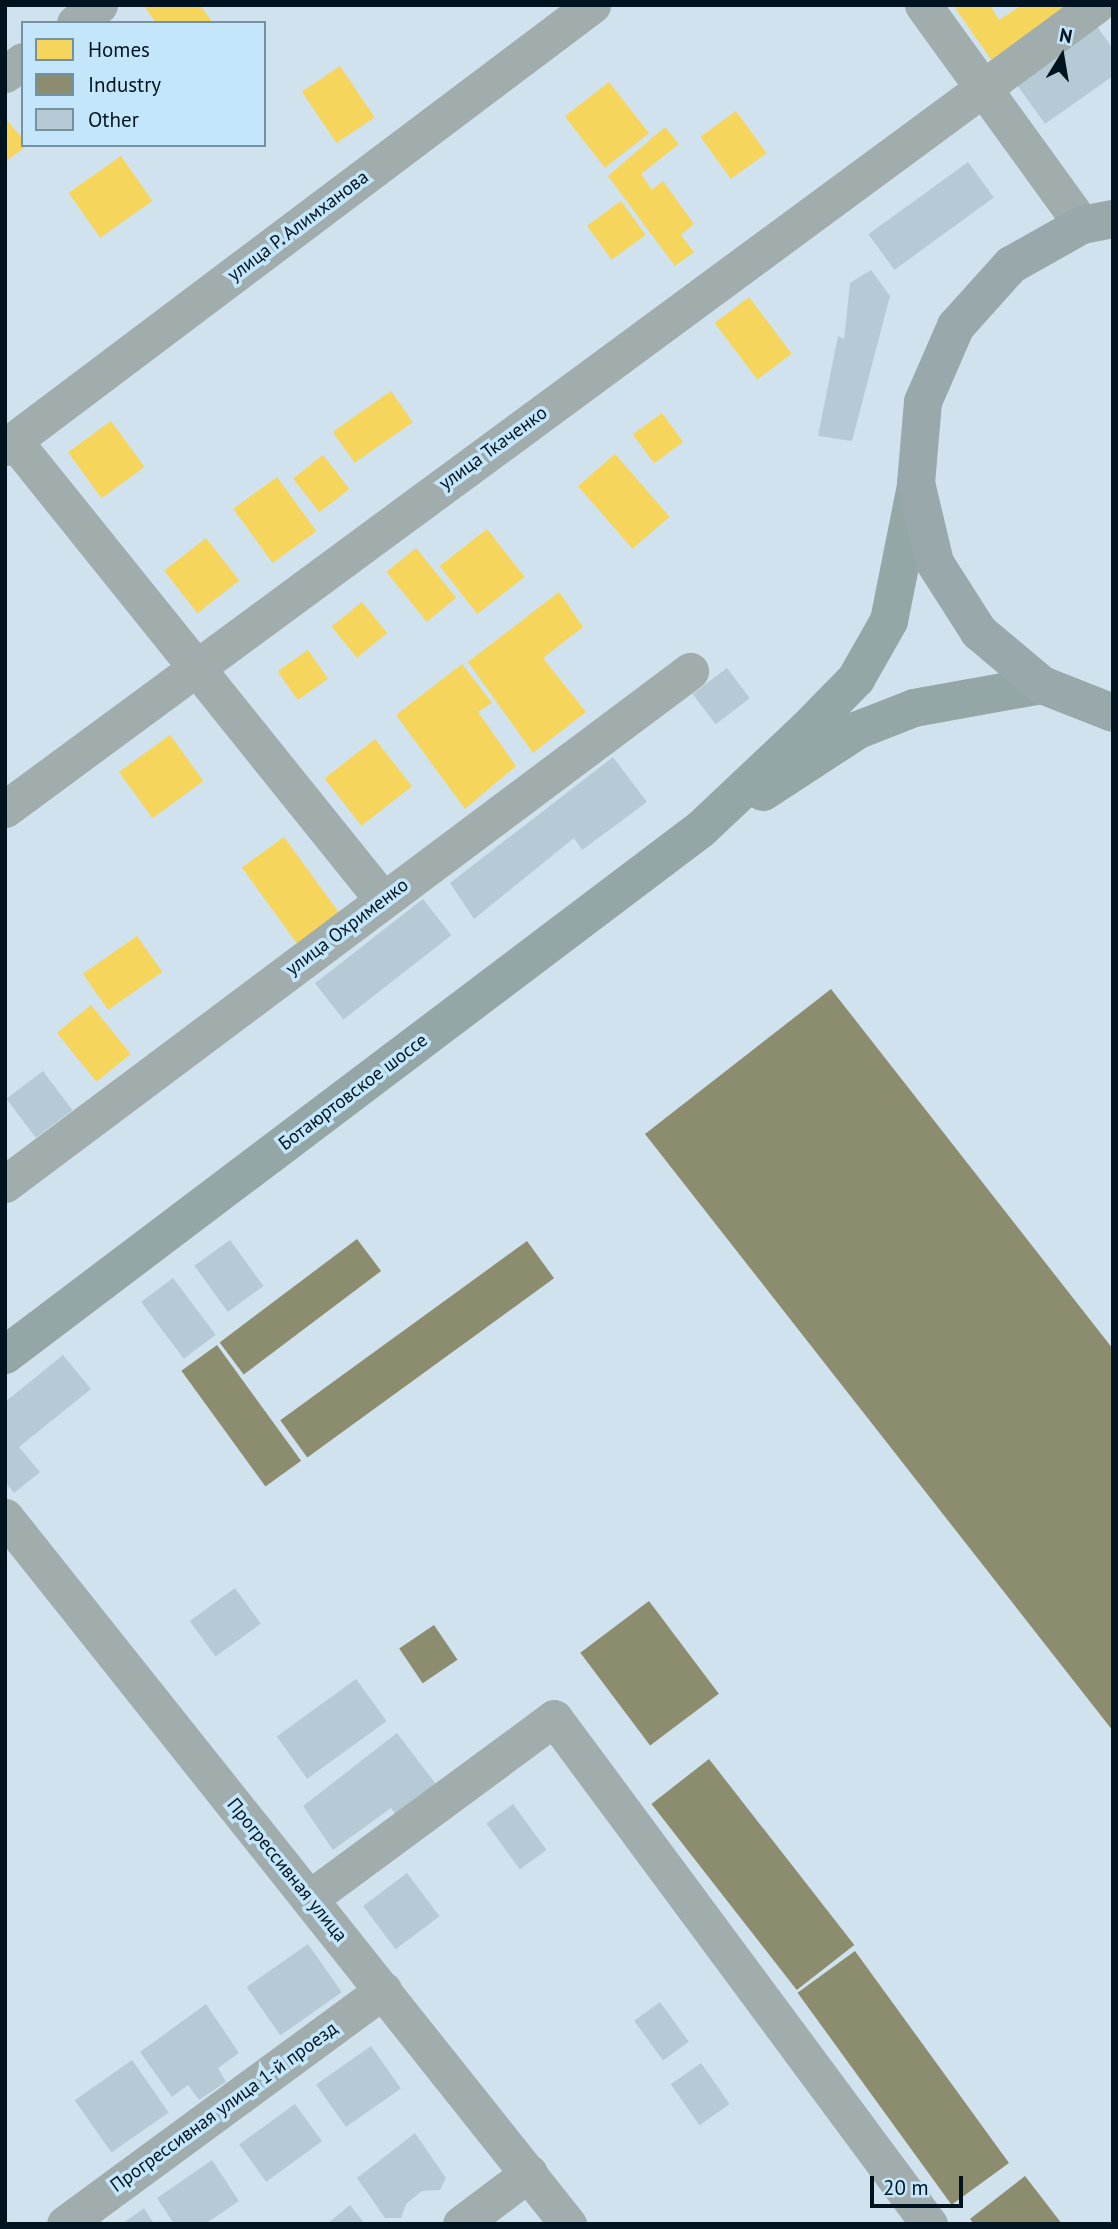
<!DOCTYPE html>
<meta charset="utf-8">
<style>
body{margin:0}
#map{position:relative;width:1118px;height:2229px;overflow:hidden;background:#d0e2ee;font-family:"PT Sans",sans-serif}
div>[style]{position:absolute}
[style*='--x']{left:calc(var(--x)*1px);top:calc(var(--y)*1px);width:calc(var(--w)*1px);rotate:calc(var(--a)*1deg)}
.homes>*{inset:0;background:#f6d55c;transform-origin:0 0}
.industry>*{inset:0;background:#8c8c6e;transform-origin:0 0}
.building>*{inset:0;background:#b6cad6;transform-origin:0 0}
.minor>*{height:37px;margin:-18.5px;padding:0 18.5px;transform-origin:18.5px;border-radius:18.5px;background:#a1acac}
.major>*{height:38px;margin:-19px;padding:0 19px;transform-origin:19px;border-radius:19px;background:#95a6a6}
.highway>*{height:38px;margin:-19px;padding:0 19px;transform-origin:19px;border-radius:19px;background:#99a9ab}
span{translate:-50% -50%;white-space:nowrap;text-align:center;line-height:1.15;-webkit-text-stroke:7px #c3e6fb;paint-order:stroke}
.street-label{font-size:19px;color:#00131f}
.frame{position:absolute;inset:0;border:7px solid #00131f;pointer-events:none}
.legend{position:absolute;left:21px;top:21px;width:245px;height:126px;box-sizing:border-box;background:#c3e6fb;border:2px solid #7592a3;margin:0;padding:9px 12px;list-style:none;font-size:21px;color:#00131f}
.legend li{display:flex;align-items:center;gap:14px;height:35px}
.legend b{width:35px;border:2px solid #7592a3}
.north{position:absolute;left:1027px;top:21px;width:70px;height:70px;-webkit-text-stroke:5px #c3e6fb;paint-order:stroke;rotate:11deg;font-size:19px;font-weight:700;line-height:28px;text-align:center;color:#00131f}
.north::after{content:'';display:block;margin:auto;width:24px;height:32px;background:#00131f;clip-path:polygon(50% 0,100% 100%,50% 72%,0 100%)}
.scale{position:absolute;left:870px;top:2176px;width:93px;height:32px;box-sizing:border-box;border:4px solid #00131f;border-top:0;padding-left:9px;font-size:21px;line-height:24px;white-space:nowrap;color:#00131f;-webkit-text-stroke:5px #c3e6fb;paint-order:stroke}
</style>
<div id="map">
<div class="homes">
<i style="clip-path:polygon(200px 5px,213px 23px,156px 23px,145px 7px)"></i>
<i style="clip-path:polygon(953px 5px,990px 5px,999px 20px,1022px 5px,1070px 5px,997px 68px)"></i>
<i style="left:340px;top:66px;width:62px;height:46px;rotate:56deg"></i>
<i style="left:609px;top:82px;width:65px;height:56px;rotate:52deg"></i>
<i style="left:736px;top:111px;width:52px;height:44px;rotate:54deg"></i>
<i style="clip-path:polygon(5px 118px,28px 145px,5px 162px)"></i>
<i style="clip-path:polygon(665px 127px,679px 144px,641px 174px,652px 190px,663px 181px,694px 224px,681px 235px,694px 252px,675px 266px,608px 176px)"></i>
<i style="left:121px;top:156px;width:55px;height:64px;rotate:55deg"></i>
<i style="left:621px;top:201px;width:42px;height:42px;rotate:54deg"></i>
<i style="left:749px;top:297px;width:71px;height:43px;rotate:53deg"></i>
<i style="left:391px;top:391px;width:38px;height:71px;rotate:55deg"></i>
<i style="left:662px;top:413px;width:36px;height:36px;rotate:54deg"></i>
<i style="left:111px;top:421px;width:57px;height:53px;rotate:54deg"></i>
<i style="left:615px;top:454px;width:83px;height:49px;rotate:49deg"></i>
<i style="left:323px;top:455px;width:43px;height:38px;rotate:52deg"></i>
<i style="left:277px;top:477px;width:67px;height:54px;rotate:54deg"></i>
<i style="left:487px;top:529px;width:61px;height:60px;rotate:52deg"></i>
<i style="left:206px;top:538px;width:54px;height:53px;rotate:52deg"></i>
<i style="left:416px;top:548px;width:64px;height:38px;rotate:51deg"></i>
<i style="clip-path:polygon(559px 592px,583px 627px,543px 658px,586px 712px,533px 753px,468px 662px)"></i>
<i style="left:362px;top:602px;width:40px;height:39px;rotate:51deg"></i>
<i style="left:308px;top:650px;width:35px;height:37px;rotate:55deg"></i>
<i style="clip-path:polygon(462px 664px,492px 703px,478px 712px,516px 766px,465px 809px,396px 715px)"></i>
<i style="left:170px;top:735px;width:57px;height:63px;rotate:54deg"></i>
<i style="left:375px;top:739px;width:60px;height:64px;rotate:52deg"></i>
<i style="left:284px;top:837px;width:95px;height:52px;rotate:54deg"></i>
<i style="left:137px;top:936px;width:44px;height:66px;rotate:55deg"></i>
<i style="left:91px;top:1005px;width:63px;height:44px;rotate:51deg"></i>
</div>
<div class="industry">
<i style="clip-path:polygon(831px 989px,1113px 1349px,1113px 1731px,645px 1134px)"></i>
<i style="left:357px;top:1239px;width:40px;height:172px;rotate:53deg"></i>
<i style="left:527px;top:1241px;width:46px;height:305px;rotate:54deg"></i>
<i style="left:217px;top:1345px;width:143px;height:44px;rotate:54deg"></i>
<i style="left:649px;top:1601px;width:116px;height:86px;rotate:53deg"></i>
<i style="left:434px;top:1625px;width:42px;height:42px;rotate:56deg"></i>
<i style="left:709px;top:1759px;width:236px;height:73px;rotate:52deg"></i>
<i style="left:855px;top:1951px;width:262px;height:71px;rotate:54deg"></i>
<i style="clip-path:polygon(1025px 2176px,1062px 2224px,974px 2224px,970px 2219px)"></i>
</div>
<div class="building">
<i style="clip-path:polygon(1096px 25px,1113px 49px,1113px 76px,1045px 124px,1015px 82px)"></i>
<i style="left:968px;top:162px;width:44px;height:123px;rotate:54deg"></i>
<i style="clip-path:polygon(871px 270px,890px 296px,852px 441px,818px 436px,838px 336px,844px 339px,850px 283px)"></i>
<i style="left:727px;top:668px;width:38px;height:43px;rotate:53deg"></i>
<i style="clip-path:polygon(613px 757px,647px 802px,582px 850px,574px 838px,474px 919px,450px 883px)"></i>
<i style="left:423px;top:899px;width:46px;height:137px;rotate:52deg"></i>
<i style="left:43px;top:1071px;width:49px;height:46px;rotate:53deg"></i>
<i style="left:230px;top:1240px;width:57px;height:44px;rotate:54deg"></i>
<i style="left:173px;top:1278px;width:71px;height:40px;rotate:53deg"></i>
<i style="clip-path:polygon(63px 1355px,91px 1389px,19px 1447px,40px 1472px,14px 1493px,5px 1482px,5px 1402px)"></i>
<i style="left:235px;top:1588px;width:44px;height:56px;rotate:54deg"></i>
<i style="left:356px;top:1679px;width:52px;height:98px;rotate:54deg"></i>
<i style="clip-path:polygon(397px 1733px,442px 1792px,402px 1822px,391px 1808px,333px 1850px,303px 1806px)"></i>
<i style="left:513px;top:1804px;width:57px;height:33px;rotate:54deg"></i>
<i style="left:407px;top:1873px;width:54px;height:55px;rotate:53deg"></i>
<i style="left:308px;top:1944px;width:59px;height:75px;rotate:55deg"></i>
<i style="left:660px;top:2002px;width:49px;height:32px;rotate:54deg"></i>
<i style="clip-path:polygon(206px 2004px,239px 2053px,218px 2068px,226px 2082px,199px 2100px,188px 2085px,172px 2097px,140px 2052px)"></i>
<i style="left:371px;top:2046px;width:52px;height:67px;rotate:55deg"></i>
<i style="left:132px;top:2060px;width:64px;height:70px;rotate:55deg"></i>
<i style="left:701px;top:2063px;width:50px;height:37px;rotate:55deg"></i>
<i style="left:295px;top:2104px;width:46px;height:69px;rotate:54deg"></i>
<i style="clip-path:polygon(415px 2133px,446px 2178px,440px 2190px,422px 2191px,406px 2204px,401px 2218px,385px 2218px,357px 2178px)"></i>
<i style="clip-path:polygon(212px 2160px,239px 2201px,205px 2224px,174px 2224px,157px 2198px)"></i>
<i style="clip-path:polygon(350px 2205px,365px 2224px,327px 2224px)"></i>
<i style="clip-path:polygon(144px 2208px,154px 2224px,122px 2224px)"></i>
</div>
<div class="minor">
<i style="--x:923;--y:5;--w:271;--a:54.1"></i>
<i style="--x:75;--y:23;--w:30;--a:-37"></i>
<i style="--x:5;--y:74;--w:22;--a:-36"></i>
<i style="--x:14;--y:441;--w:589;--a:51.2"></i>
<i style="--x:5;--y:447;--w:735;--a:-36.98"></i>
<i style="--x:5;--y:809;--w:1355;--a:-36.39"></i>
<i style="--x:5;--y:1184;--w:856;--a:-36.83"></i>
<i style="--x:5;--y:1517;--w:904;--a:51.47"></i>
<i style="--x:310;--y:1898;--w:303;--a:-36.4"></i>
<i style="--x:554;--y:1718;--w:630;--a:53.46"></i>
<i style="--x:65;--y:2224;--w:395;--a:-36.3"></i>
<i style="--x:461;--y:2224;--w:85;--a:-36.9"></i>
</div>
<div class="major">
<i style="--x:763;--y:792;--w:113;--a:-33.1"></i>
<i style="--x:858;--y:730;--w:60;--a:-21.4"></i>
<i style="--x:914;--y:708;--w:130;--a:-10.2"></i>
<i style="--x:5;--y:1355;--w:872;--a:-37.08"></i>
<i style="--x:701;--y:829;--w:147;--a:-43.3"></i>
<i style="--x:808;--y:728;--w:69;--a:-45.6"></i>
<i style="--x:856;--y:679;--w:67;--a:-60.4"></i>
<i style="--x:889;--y:621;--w:138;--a:-78.7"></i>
</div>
<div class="highway">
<i style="--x:1113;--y:219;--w:32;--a:169"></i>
<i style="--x:1082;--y:225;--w:81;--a:150.6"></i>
<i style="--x:1011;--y:265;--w:82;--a:132"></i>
<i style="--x:956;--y:326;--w:83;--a:113.5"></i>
<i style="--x:923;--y:402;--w:81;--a:94.9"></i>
<i style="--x:916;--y:483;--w:82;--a:76.6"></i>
<i style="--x:935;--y:563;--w:82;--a:57.5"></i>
<i style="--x:979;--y:632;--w:82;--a:40.1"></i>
<i style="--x:1042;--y:685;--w:76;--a:21.5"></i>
</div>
<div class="street-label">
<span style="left:298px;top:226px;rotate:-37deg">улица Р. Алимханова</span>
<span style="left:493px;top:448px;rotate:-36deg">улица Ткаченко</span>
<span style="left:347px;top:927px;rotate:-37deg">улица Охрименко</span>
<span style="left:353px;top:1092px;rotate:-37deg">Ботаюртовское шоссе</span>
<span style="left:287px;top:1870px;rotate:51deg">Прогрессивная улица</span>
<span style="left:224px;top:2107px;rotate:-36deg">Прогрессивная улица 1-й проезд</span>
</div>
<div class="frame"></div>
<ul class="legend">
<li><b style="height:19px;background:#f6d55c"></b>Homes</li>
<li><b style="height:19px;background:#8c8c6e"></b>Industry</li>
<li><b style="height:19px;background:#b6cad6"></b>Other</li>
</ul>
<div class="north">N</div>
<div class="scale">20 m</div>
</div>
